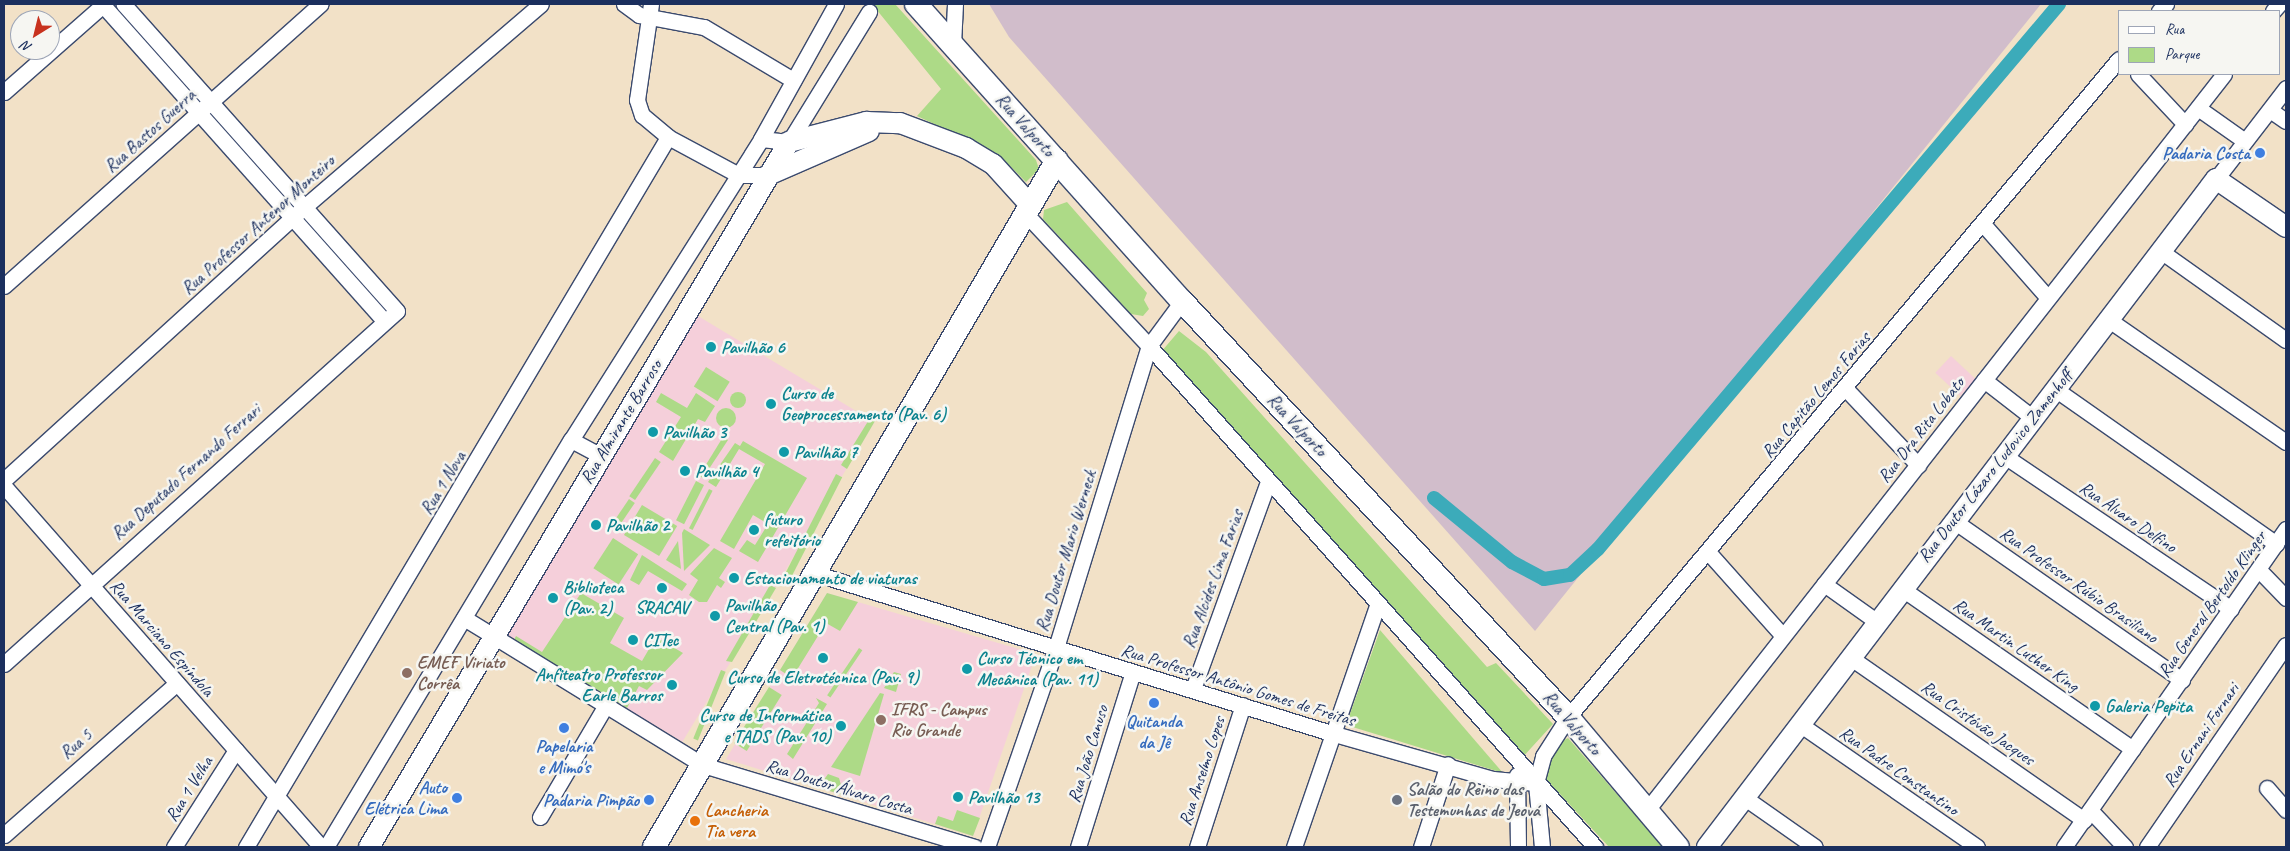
<!DOCTYPE html>
<meta charset="utf-8">
<style>
body{margin:0}
#map{position:relative;width:2290px;height:851px;overflow:hidden;background:#f2e1c7;font-family:Caveat,sans-serif}
div>[style]{position:absolute}
[style*='--x']{left:calc(var(--x)*1px);top:calc(var(--y)*1px);width:calc(var(--w)*1px);rotate:calc(var(--a)*1deg)}
.built>*{inset:0;background:#f5cfda;transform-origin:0 0}
.industrial>*{inset:0;background:#d1bdcb}
.green>*{inset:0;background:#adda87;transform-origin:0 0}
.round{border-radius:50%}
.canal>*{height:14px;margin:-7px;padding:0 7px;transform-origin:7px;border-radius:7px;background:#3cabba}
.roads{filter:drop-shadow(1px 0 #3b4a6e) drop-shadow(-1px 0 #3b4a6e) drop-shadow(0 1px #3b4a6e) drop-shadow(0 -1px #3b4a6e)}
.street>*{height:15px;margin:-7.5px;padding:0 7.5px;transform-origin:7.5px;border-radius:7.5px;background:#fff}
.secondary>*{height:20px;margin:-10px;padding:0 10px;transform-origin:10px;border-radius:10px;background:#fff}
.primary>*{height:22px;margin:-11px;padding:0 11px;transform-origin:11px;border-radius:11px;background:#fff}
.dots>*{width:14px;height:14px;translate:-50% -50%;box-sizing:border-box;border:2px solid #f6f6f2;border-radius:50%}
span{translate:-50% -50%;white-space:nowrap;text-align:center;line-height:1.15;-webkit-text-stroke:5px #f6f6f2;paint-order:stroke}
.street-label{font-size:18px;color:#1b2f5e}
.shop-label{font-size:18px;color:#366cbe;font-weight:700}
.right{translate:-100% -50%;text-align:right}
.culture-label{font-size:18px;color:#0d838f;font-weight:700}
.left{translate:0 -50%;text-align:left}
.education-label{font-size:18px;color:#785e54;font-weight:700}
.worship-label{font-size:18px;color:#5b616d;font-weight:700}
.food-label{font-size:18px;color:#c56008;font-weight:700}
.frame{position:absolute;inset:0;border:5px solid #1b2f5e;pointer-events:none}
.legend{position:absolute;left:2118px;top:10px;width:162px;height:65px;box-sizing:border-box;background:#f6f6f2;border:1px solid #9ea6b7;margin:0;padding:6px 9px;list-style:none;font-size:15px;color:#1b2f5e}
.legend li{display:flex;align-items:center;gap:10px;height:25px}
.legend b{width:25px;border:1px solid #9ea6b7}
.north{position:absolute;left:10px;top:10px;width:50px;height:50px;box-sizing:border-box;background:#f6f6f2;border:1px solid #9ea6b7;border-radius:50%;rotate:216deg;font-size:14px;font-weight:700;line-height:20px;text-align:center;color:#1b2f5e}
.north::after{content:'';display:block;margin:auto;width:18px;height:22px;background:#c8321e;clip-path:polygon(50% 0,100% 100%,50% 72%,0 100%)}
</style>
<div id="map">
<div class="built">
<i style="left:698px;top:316px;width:206px;height:373px;rotate:31deg"></i>
<i style="left:1951px;top:356px;width:34px;height:23px;rotate:43deg"></i>
<i style="clip-path:polygon(827px 593px,1036px 654px,973px 836px,726px 759px)"></i>
</div>
<div class="industrial">
<i style="clip-path:polygon(989px 4px,2041px 4px,1535px 631px,1009px 37px)"></i>
</div>
<div class="green">
<i style="clip-path:polygon(872px 4px,895px 4px,1036px 160px,1039px 169px,1026px 182px,998px 154px,917px 116px,941px 89px)"></i>
<i style="clip-path:polygon(1067px 202px,1147px 293px,1144px 300px,1149px 309px,1143px 316px,1131px 314px,1043px 219px,1044px 210px)"></i>
<i style="clip-path:polygon(1179px 331px,1206px 352px,1487px 667px,1496px 663px,1553px 724px,1520px 760px,1161px 352px)"></i>
<i style="left:706px;top:367px;width:28px;height:23px;rotate:32deg"></i>
<i class="round" style="left:730px;top:392px;width:16px;height:16px"></i>
<i style="clip-path:polygon(661px 393px,687px 408px,696px 393px,715px 406px,705px 422px,698px 419px,673px 461px,659px 452px,681px 417px,656px 402px)"></i>
<i class="round" style="left:716px;top:408px;width:20px;height:20px"></i>
<i style="clip-path:polygon(870px 418px,875px 421px,847px 469px,841px 465px)"></i>
<i style="clip-path:polygon(723px 437px,728px 440px,703px 478px,699px 476px)"></i>
<i style="clip-path:polygon(743px 441px,807px 478px,758px 562px,739px 551px,747px 540px,755px 545px,768px 524px,753px 515px,734px 549px,720px 541px,765px 464px,739px 449px,716px 487px,708px 482px,735px 443px,740px 446px)"></i>
<i style="left:655px;top:458px;width:7px;height:46px;rotate:34deg"></i>
<i style="left:836px;top:474px;width:7px;height:114px;rotate:27deg"></i>
<i style="left:696px;top:481px;width:9px;height:44px;rotate:27deg"></i>
<i style="left:709px;top:489px;width:4px;height:44px;rotate:27deg"></i>
<i style="left:629px;top:499px;width:7px;height:30px;rotate:34deg"></i>
<i style="left:642px;top:505px;width:41px;height:35px;rotate:31deg"></i>
<i style="clip-path:polygon(684px 529px,710px 545px,684px 571px,682px 533px)"></i>
<i style="left:613px;top:538px;width:30px;height:36px;rotate:33deg"></i>
<i style="clip-path:polygon(678px 541px,681px 569px,666px 560px)"></i>
<i style="clip-path:polygon(714px 548px,732px 558px,719px 578px,725px 582px,721px 588px,717px 585px,707px 602px,699px 602px,689px 595px,698px 580px,690px 574px)"></i>
<i style="clip-path:polygon(642px 555px,687px 584px,682px 591px,648px 571px,639px 585px,630px 580px)"></i>
<i style="clip-path:polygon(770px 585px,776px 588px,732px 662px,726px 661px)"></i>
<i style="clip-path:polygon(581px 593px,624px 618px,610px 643px,642px 661px,656px 637px,683px 653px,647px 690px,639px 686px,627px 708px,514px 640px,516px 636px,542px 652px)"></i>
<i style="clip-path:polygon(827px 593px,858px 602px,840px 631px,826px 623px,792px 678px,780px 670px)"></i>
<i style="clip-path:polygon(1380px 630px,1503px 773px,1346px 725px)"></i>
<i style="left:859px;top:648px;width:4px;height:57px;rotate:34deg"></i>
<i style="left:721px;top:670px;width:5px;height:74px;rotate:22deg"></i>
<i style="clip-path:polygon(894px 672px,901px 674px,896px 692px,884px 688px)"></i>
<i style="left:769px;top:687px;width:15px;height:66px;rotate:32deg"></i>
<i style="clip-path:polygon(880px 693px,884px 694px,860px 776px,831px 767px)"></i>
<i style="clip-path:polygon(816px 698px,827px 704px,793px 759px,787px 754px,819px 703px)"></i>
<i style="clip-path:polygon(1568px 738px,1663px 847px,1609px 847px,1546px 779px,1544px 772px,1559px 743px)"></i>
<i style="clip-path:polygon(798px 770px,821px 784px,828px 774px,839px 778px,843px 792px,865px 802px,791px 779px)"></i>
<i style="clip-path:polygon(957px 810px,980px 818px,973px 836px,935px 824px,938px 816px,953px 821px)"></i>
</div>
<div class="canal">
<i style="--x:1434;--y:498;--w:101;--a:39.4"></i>
<i style="--x:1512;--y:562;--w:36;--a:28"></i>
<i style="--x:1544;--y:579;--w:26;--a:-9"></i>
<i style="--x:1570;--y:575;--w:38;--a:-43"></i>
<i style="--x:1598;--y:549;--w:714;--a:-49.77"></i>
</div>
<div class="roads">
<div class="street">
<i style="--x:102;--y:4;--w:424;--a:48.3"></i>
<i style="--x:624;--y:4;--w:19;--a:36"></i>
<i style="--x:639;--y:15;--w:66;--a:10.5"></i>
<i style="--x:704;--y:27;--w:104;--a:30.8"></i>
<i style="--x:651;--y:4;--w:97;--a:98.3"></i>
<i style="--x:637;--y:100;--w:16;--a:72"></i>
<i style="--x:642;--y:115;--w:34;--a:40"></i>
<i style="--x:668;--y:137;--w:81;--a:28.2"></i>
<i style="--x:739;--y:175;--w:29;--a:0"></i>
<i style="--x:2159;--y:11;--w:10;--a:-45"></i>
<i style="--x:2273;--y:11;--w:9;--a:-49"></i>
<i style="--x:953;--y:45;--w:41;--a:-87.2"></i>
<i style="--x:2138;--y:74;--w:69;--a:46.8"></i>
<i style="--x:4;--y:92;--w:133;--a:-41.3"></i>
<i style="--x:2198;--y:108;--w:57;--a:35.1"></i>
<i style="--x:2270;--y:110;--w:19;--a:35"></i>
<i style="--x:761;--y:139;--w:28;--a:6"></i>
<i style="--x:789;--y:142;--w:153;--a:-58.4"></i>
<i style="--x:2216;--y:179;--w:115;--a:-52.4"></i>
<i style="--x:1025;--y:213;--w:182;--a:47"></i>
<i style="--x:1149;--y:346;--w:671;--a:48.32"></i>
<i style="--x:1983;--y:224;--w:98;--a:48.7"></i>
<i style="--x:2162;--y:252;--w:152;--a:35.4"></i>
<i style="--x:4;--y:286;--w:424;--a:-41.7"></i>
<i style="--x:2109;--y:320;--w:215;--a:34.6"></i>
<i style="--x:1984;--y:380;--w:62;--a:37.8"></i>
<i style="--x:1846;--y:389;--w:105;--a:46.5"></i>
<i style="--x:2055;--y:389;--w:270;--a:35"></i>
<i style="--x:571;--y:440;--w:34;--a:28"></i>
<i style="--x:2003;--y:455;--w:275;--a:34"></i>
<i style="--x:4;--y:480;--w:404;--a:-42.3"></i>
<i style="--x:303;--y:208;--w:313;--a:-40.6"></i>
<i style="--x:4;--y:486;--w:480;--a:48.7"></i>
<i style="--x:1954;--y:521;--w:278;--a:34.9"></i>
<i style="--x:1709;--y:553;--w:110;--a:48.3"></i>
<i style="--x:2259;--y:570;--w:39;--a:46"></i>
<i style="--x:817;--y:574;--w:538;--a:17.19"></i>
<i style="--x:1331;--y:733;--w:168;--a:15.9"></i>
<i style="--x:1493;--y:779;--w:43;--a:5.3"></i>
<i style="--x:1824;--y:584;--w:64;--a:35.4"></i>
<i style="--x:1901;--y:588;--w:282;--a:34.8"></i>
<i style="--x:464;--y:618;--w:281;--a:31.6"></i>
<i style="--x:703;--y:765;--w:284;--a:16.8"></i>
<i style="--x:1851;--y:658;--w:284;--a:34.8"></i>
<i style="--x:4;--y:664;--w:528;--a:-41.93"></i>
<i style="--x:397;--y:311;--w:411;--a:-131.7"></i>
<i style="--x:1193;--y:689;--w:220;--a:-70.1"></i>
<i style="--x:1801;--y:725;--w:214;--a:34.7"></i>
<i style="--x:1517;--y:775;--w:72;--a:89.2"></i>
<i style="--x:2267;--y:788;--w:29;--a:49"></i>
<i style="--x:1745;--y:798;--w:85;--a:35"></i>
<i style="--x:1647;--y:810;--w:935;--a:-51.9"></i>
<i style="--x:2090;--y:810;--w:51;--a:46.6"></i>
<i style="--x:540;--y:817;--w:130;--a:-59.5"></i>
<i style="--x:4;--y:835;--w:230;--a:-41.3"></i>
<i style="--x:174;--y:847;--w:115;--a:-57.4"></i>
<i style="--x:246;--y:847;--w:826;--a:-59.27"></i>
<i style="--x:326;--y:847;--w:475;--a:-59"></i>
<i style="--x:571;--y:440;--w:356;--a:-57.7"></i>
<i style="--x:761;--y:139;--w:154;--a:-60.9"></i>
<i style="--x:987;--y:847;--w:207;--a:-70.9"></i>
<i style="--x:1055;--y:651;--w:319;--a:-72.9"></i>
<i style="--x:1149;--y:346;--w:56;--a:-53.7"></i>
<i style="--x:1078;--y:847;--w:183;--a:-72.6"></i>
<i style="--x:1197;--y:847;--w:149;--a:-72.1"></i>
<i style="--x:1294;--y:847;--w:255;--a:-71"></i>
<i style="--x:1421;--y:847;--w:87;--a:-72"></i>
<i style="--x:1542;--y:847;--w:64;--a:-95.4"></i>
<i style="--x:1536;--y:783;--w:28;--a:-75"></i>
<i style="--x:1543;--y:756;--w:46;--a:-57.3"></i>
<i style="--x:1568;--y:717;--w:858;--a:-50.06"></i>
<i style="--x:2064;--y:847;--w:388;--a:-55.1"></i>
<i style="--x:2147;--y:847;--w:245;--a:-55.5"></i>
</div>
<div class="secondary">
<i style="--x:768;--y:175;--w:110;--a:-23.5"></i>
<i style="--x:369;--y:847;--w:821;--a:-59.22"></i>
<i style="--x:789;--y:142;--w:80;--a:-14.6"></i>
<i style="--x:866;--y:122;--w:34;--a:2"></i>
<i style="--x:900;--y:123;--w:71;--a:20.7"></i>
<i style="--x:966;--y:148;--w:31;--a:31"></i>
<i style="--x:993;--y:164;--w:55;--a:47.9"></i>
<i style="--x:1707;--y:847;--w:840;--a:-52.69"></i>
<i style="--x:2216;--y:179;--w:85;--a:34.4"></i>
</div>
<div class="primary">
<i style="--x:916;--y:4;--w:399;--a:48.2"></i>
<i style="--x:1182;--y:301;--w:567;--a:47.14"></i>
<i style="--x:1568;--y:717;--w:170;--a:49.8"></i>
<i style="--x:654;--y:847;--w:796;--a:-59.6"></i>
</div>
</div>
<div class="dots">
<i style="left:2260px;top:153px;background:#3f7fe0"></i>
<i style="left:711px;top:347px;background:#0f9aa8"></i>
<i style="left:771px;top:404px;background:#0f9aa8"></i>
<i style="left:653px;top:432px;background:#0f9aa8"></i>
<i style="left:784px;top:452px;background:#0f9aa8"></i>
<i style="left:685px;top:471px;background:#0f9aa8"></i>
<i style="left:596px;top:525px;background:#0f9aa8"></i>
<i style="left:754px;top:530px;background:#0f9aa8"></i>
<i style="left:734px;top:578px;background:#0f9aa8"></i>
<i style="left:662px;top:588px;background:#0f9aa8"></i>
<i style="left:553px;top:598px;background:#0f9aa8"></i>
<i style="left:715px;top:616px;background:#0f9aa8"></i>
<i style="left:633px;top:640px;background:#0f9aa8"></i>
<i style="left:823px;top:658px;background:#0f9aa8"></i>
<i style="left:967px;top:669px;background:#0f9aa8"></i>
<i style="left:407px;top:673px;background:#8d6e63"></i>
<i style="left:672px;top:685px;background:#0f9aa8"></i>
<i style="left:1154px;top:703px;background:#3f7fe0"></i>
<i style="left:2095px;top:706px;background:#0f9aa8"></i>
<i style="left:881px;top:720px;background:#8d6e63"></i>
<i style="left:841px;top:726px;background:#0f9aa8"></i>
<i style="left:564px;top:728px;background:#3f7fe0"></i>
<i style="left:958px;top:797px;background:#0f9aa8"></i>
<i style="left:457px;top:798px;background:#3f7fe0"></i>
<i style="left:649px;top:800px;background:#3f7fe0"></i>
<i style="left:1397px;top:800px;background:#6b7280"></i>
<i style="left:695px;top:821px;background:#e8710a"></i>
</div>
<div class="street-label">
<span style="left:1025px;top:125px;rotate:48deg">Rua Valporto</span>
<span style="left:150px;top:131px;rotate:-42deg">Rua Bastos Guerra</span>
<span style="left:258px;top:225px;rotate:-42deg">Rua Professor Antenor Monteiro</span>
<span style="left:1816px;top:395px;rotate:-50deg">Rua Capitão Lemos Farias</span>
<span style="left:621px;top:422px;rotate:-59deg">Rua Almirante Barroso</span>
<span style="left:1297px;top:425px;rotate:47deg">Rua Valporto</span>
<span style="left:1921px;top:430px;rotate:-52deg">Rua Dra Rita Lobato</span>
<span style="left:1995px;top:466px;rotate:-52deg">Rua Doutor Lázaro Ludovico Zamenhoff</span>
<span style="left:186px;top:472px;rotate:-42deg">Rua Deputado Fernando Ferrari</span>
<span style="left:443px;top:483px;rotate:-59deg">Rua 1 Nova</span>
<span style="left:2128px;top:517px;rotate:34deg">Rua Álvaro Delfino</span>
<span style="left:1066px;top:551px;rotate:-73deg">Rua Doutor Mario Werneck</span>
<span style="left:1213px;top:579px;rotate:-70deg">Rua Alcides Lima Farias</span>
<span style="left:2079px;top:585px;rotate:35deg">Rua Professor Rúbio Brasiliano</span>
<span style="left:2212px;top:604px;rotate:-55deg">Rua General Bertoldo Klinger</span>
<span style="left:162px;top:638px;rotate:49deg">Rua Marciano Espíndola</span>
<span style="left:2016px;top:645px;rotate:35deg">Rua Martin Luther King</span>
<span style="left:1238px;top:685px;rotate:17deg">Rua Professor Antônio Gomes de Freitas</span>
<span style="left:1572px;top:723px;rotate:49deg">Rua Valporto</span>
<span style="left:1978px;top:723px;rotate:35deg">Rua Cristóvão Jacques</span>
<span style="left:2201px;top:735px;rotate:-56deg">Rua Ernani Fornari</span>
<span style="left:76px;top:744px;rotate:-42deg">Rua 5</span>
<span style="left:1088px;top:754px;rotate:-73deg">Rua João Canuso</span>
<span style="left:1202px;top:771px;rotate:-72deg">Rua Anselmo Lopes</span>
<span style="left:1899px;top:771px;rotate:35deg">Rua Padre Constantino</span>
<span style="left:839px;top:787px;rotate:17deg">Rua Doutor Álvaro Costa</span>
<span style="left:189px;top:789px;rotate:-58deg">Rua 1 Velha</span>
</div>
<div class="shop-label">
<span class="right" style="left:2250px;top:153px">Padaria Costa</span>
<span style="left:1154px;top:732px">Quitanda<br>da Jê</span>
<span style="left:564px;top:757px">Papelaria<br>e Mimo's</span>
<span class="right" style="left:447px;top:798px">Auto<br>Elétrica Lima</span>
<span class="right" style="left:639px;top:800px">Padaria Pimpão</span>
</div>
<div class="culture-label">
<span class="left" style="left:721px;top:347px">Pavilhão 6</span>
<span class="left" style="left:781px;top:404px">Curso de<br>Geoprocessamento (Pav. 6)</span>
<span class="left" style="left:663px;top:432px">Pavilhão 3</span>
<span class="left" style="left:794px;top:452px">Pavilhão 7</span>
<span class="left" style="left:695px;top:471px">Pavilhão 4</span>
<span class="left" style="left:764px;top:530px">futuro<br>refeitório</span>
<span class="left" style="left:606px;top:525px">Pavilhão 2</span>
<span class="left" style="left:744px;top:578px">Estacionamento de viaturas</span>
<span class="left" style="left:563px;top:598px">Biblioteca<br>(Pav. 2)</span>
<span class="left" style="left:725px;top:616px">Pavilhão<br>Central (Pav. 1)</span>
<span style="left:662px;top:607px">SRACAV</span>
<span class="left" style="left:643px;top:640px">CITec</span>
<span class="left" style="left:977px;top:669px">Curso Técnico em<br>Mecânica (Pav. 11)</span>
<span class="right" style="left:662px;top:685px">Anfiteatro Professor<br>Earle Barros</span>
<span style="left:823px;top:677px">Curso de Eletrotécnica (Pav. 9)</span>
<span class="left" style="left:2105px;top:706px">Galeria Pepita</span>
<span class="right" style="left:831px;top:726px">Curso de Informática<br>e TADS (Pav. 10)</span>
<span class="left" style="left:968px;top:797px">Pavilhão 13</span>
</div>
<div class="education-label">
<span class="left" style="left:417px;top:673px">EMEF Viriato<br>Corrêa</span>
<span class="left" style="left:891px;top:720px">IFRS - Campus<br>Rio Grande</span>
</div>
<div class="worship-label">
<span class="left" style="left:1407px;top:800px">Salão do Reino das<br>Testemunhas de Jeová</span>
</div>
<div class="food-label">
<span class="left" style="left:705px;top:821px">Lancheria<br>Tia vera</span>
</div>
<div class="frame"></div>
<ul class="legend">
<li><b style="height:6px;background:#fff"></b>Rua</li>
<li><b style="height:14px;background:#adda87"></b>Parque</li>
</ul>
<div class="north">N</div>
</div>
